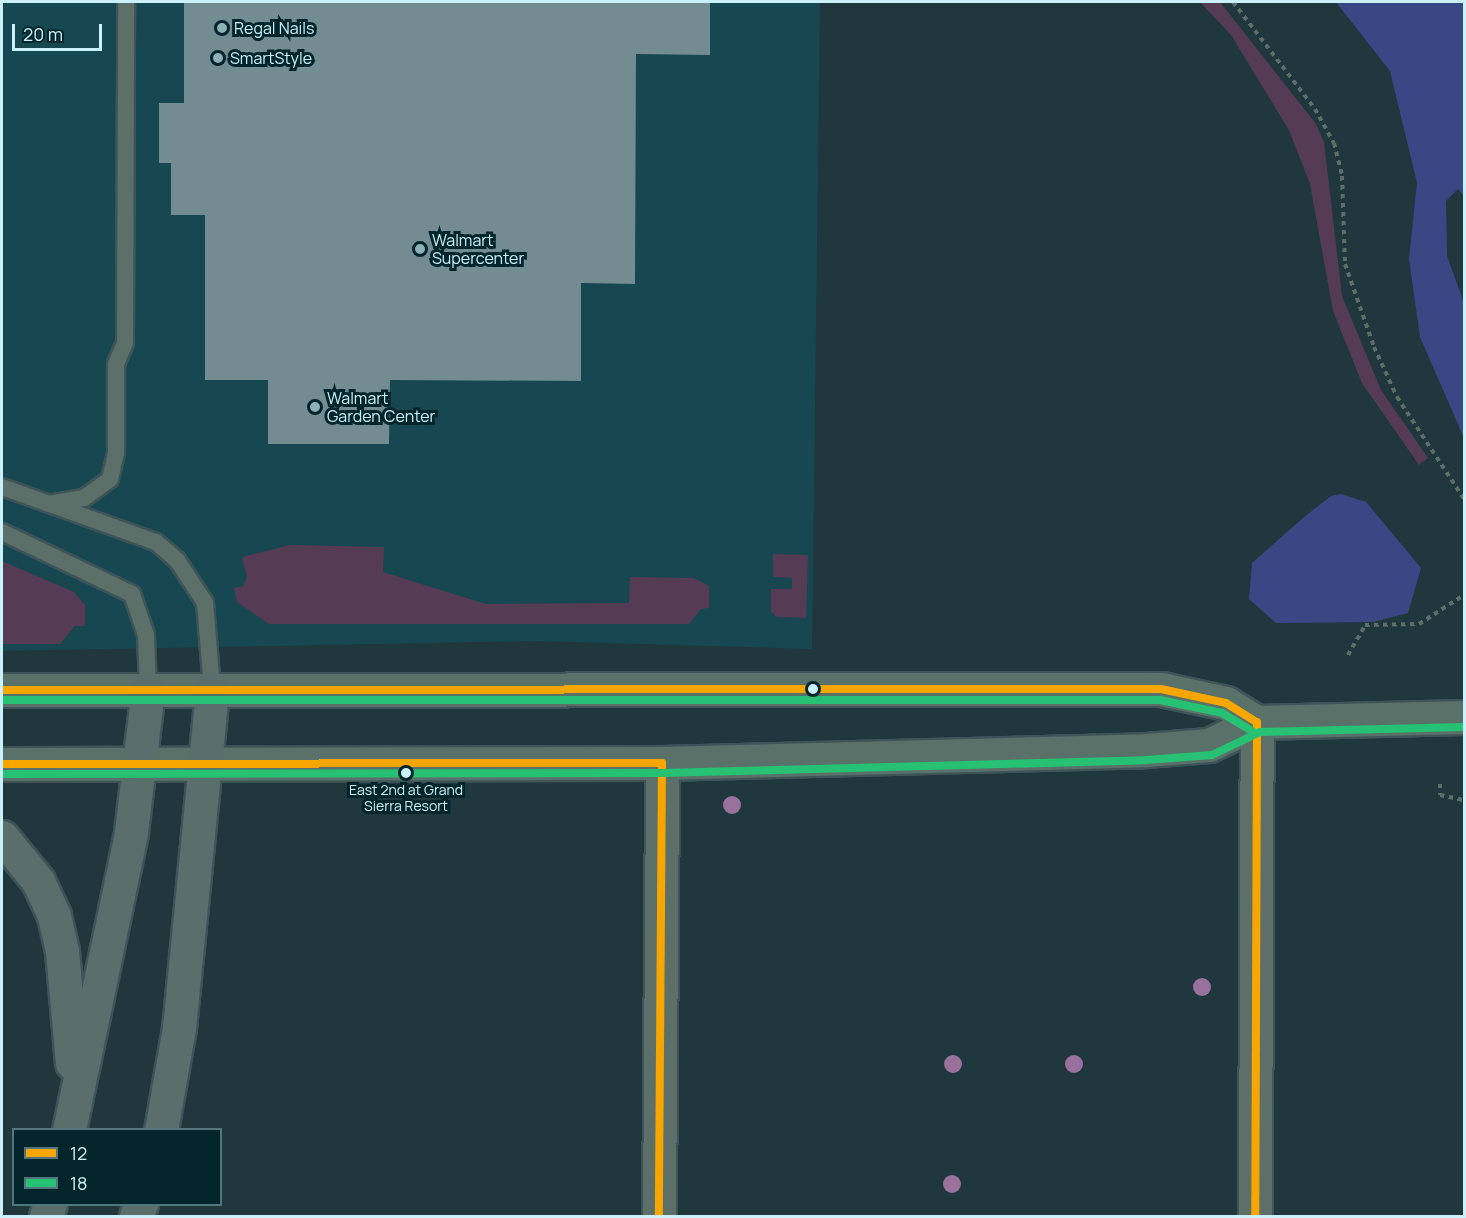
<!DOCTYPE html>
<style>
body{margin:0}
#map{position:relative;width:1466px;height:1218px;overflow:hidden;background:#20383d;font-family:Manrope,sans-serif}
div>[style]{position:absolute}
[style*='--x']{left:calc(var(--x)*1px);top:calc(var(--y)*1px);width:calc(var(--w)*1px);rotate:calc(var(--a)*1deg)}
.built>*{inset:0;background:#174750}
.green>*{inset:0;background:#563b55}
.water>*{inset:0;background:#3a4785}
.building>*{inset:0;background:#728c92}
.path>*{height:4px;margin-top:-2px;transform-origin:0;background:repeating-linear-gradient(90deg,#5b6e6a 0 4.5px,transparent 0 9px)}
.roads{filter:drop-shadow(2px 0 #3e5459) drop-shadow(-2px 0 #3e5459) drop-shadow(0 2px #3e5459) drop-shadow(0 -2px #3e5459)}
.lane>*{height:16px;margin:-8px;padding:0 8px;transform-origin:8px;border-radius:8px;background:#5c6f68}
.street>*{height:33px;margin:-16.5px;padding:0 16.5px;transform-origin:16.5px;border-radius:16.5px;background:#5c6f68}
.secondary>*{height:33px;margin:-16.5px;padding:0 16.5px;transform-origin:16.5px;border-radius:16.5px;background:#5a7169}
.highway>*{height:33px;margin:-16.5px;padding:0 16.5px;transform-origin:16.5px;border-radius:16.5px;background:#5a6e6c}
.bus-1>*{height:8px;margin:-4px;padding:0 4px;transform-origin:4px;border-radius:4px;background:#f7a600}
.bus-2>*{height:8px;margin:-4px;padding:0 4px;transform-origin:4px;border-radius:4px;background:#26c172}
.trees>*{width:18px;height:18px;margin:-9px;border-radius:50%;background:#98719d}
.dots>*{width:16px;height:16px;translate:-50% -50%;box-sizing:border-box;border:3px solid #02252c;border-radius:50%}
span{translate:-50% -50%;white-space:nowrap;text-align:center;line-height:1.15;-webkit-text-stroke:6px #02252c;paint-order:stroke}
.bus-label{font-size:14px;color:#caf0f9}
.poi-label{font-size:16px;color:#caf0f9}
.left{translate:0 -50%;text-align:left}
.frame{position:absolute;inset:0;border:3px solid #caf0f9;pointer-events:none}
.legend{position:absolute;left:12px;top:1128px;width:210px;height:78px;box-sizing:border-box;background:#02252c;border:2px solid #52767e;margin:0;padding:8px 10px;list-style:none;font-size:18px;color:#caf0f9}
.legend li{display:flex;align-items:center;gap:12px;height:30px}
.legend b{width:30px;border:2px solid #52767e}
.scale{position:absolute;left:12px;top:24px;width:90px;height:27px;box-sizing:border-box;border:3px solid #caf0f9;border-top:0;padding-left:8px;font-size:18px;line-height:21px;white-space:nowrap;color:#caf0f9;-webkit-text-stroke:4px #02252c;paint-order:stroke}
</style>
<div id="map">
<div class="built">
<i style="clip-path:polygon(2px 2px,820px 2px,812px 649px,536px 641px,2px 651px)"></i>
</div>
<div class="green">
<i style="clip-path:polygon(1200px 2px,1220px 2px,1316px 124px,1324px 142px,1342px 296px,1381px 390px,1428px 458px,1419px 465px,1362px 383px,1333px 311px,1310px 184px,1289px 130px,1231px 35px)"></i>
<i style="clip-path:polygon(290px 545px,384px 547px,383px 572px,486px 604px,629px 603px,630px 577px,694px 578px,709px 586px,709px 608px,701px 609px,689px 624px,269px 624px,237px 602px,234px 588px,243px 586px,247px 577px,242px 557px)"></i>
<i style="clip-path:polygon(773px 554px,808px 555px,806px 618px,777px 617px,771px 612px,771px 589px,792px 589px,792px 578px,773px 577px)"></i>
<i style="clip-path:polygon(2px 561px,74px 592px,85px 605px,85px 626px,75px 626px,60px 644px,2px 644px)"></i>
</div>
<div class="water">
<i style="clip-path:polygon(1336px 2px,1464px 2px,1464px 196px,1458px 189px,1446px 201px,1447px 256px,1464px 303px,1464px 438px,1420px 337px,1409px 259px,1417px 183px,1390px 71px)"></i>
<i style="clip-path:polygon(1341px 494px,1366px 502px,1421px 568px,1408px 613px,1373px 622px,1276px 623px,1249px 599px,1252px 563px,1303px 518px,1331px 496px)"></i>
</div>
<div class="building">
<i style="clip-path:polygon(184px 2px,710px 2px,710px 55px,636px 54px,635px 284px,581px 283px,581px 381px,390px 380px,389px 444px,268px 444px,268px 380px,205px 380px,205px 215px,171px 215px,171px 163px,159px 163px,159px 103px,184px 103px)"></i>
</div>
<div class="path">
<i style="--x:1233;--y:2;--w:135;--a:52.5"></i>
<i style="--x:1315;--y:109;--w:39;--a:61"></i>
<i style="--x:1334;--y:143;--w:34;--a:76"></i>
<i style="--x:1342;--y:176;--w:88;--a:88"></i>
<i style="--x:1345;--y:264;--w:88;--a:70.7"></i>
<i style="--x:1374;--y:347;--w:55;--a:65.3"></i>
<i style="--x:1397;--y:397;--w:122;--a:56.7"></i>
<i style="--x:1348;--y:655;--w:34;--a:-60"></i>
<i style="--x:1365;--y:625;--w:54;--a:-1.1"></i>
<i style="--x:1419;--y:624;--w:54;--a:-32.8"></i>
<i style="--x:1440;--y:784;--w:11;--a:90"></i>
<i style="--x:1440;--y:795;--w:25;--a:12"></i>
</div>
<div class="roads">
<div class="lane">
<i style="--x:2;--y:487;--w:164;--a:19.7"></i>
<i style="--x:156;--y:542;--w:28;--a:41"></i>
<i style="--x:177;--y:560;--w:51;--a:56.9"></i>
<i style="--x:205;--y:603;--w:86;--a:85.3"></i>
<i style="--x:49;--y:504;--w:36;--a:-10"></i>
<i style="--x:84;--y:498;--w:32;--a:-36"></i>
<i style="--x:110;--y:479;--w:27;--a:-77"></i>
<i style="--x:116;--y:453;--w:89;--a:-90"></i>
<i style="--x:116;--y:364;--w:23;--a:-67"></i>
<i style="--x:125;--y:343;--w:341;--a:-89.8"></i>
<i style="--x:2;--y:532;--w:144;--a:25.5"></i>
<i style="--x:132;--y:594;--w:43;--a:71.1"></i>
<i style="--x:146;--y:635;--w:55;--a:87.9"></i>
</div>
<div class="street">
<i style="--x:659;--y:1216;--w:453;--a:-89.6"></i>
<i style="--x:1255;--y:1216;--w:494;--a:-89.8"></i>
</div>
<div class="secondary">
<i style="--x:2;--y:690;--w:1159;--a:-0.05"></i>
<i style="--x:1161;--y:689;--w:66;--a:12.2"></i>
<i style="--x:1226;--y:703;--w:36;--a:32"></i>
<i style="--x:2;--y:764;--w:660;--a:-0.09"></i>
<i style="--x:662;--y:763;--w:484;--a:-1.5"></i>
<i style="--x:1146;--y:750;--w:63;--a:-4.5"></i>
<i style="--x:1209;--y:745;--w:53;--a:-25.6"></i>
<i style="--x:1257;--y:722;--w:207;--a:-1.4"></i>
</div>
<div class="highway">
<i style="--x:2;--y:837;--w:57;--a:50.7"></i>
<i style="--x:38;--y:881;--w:38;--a:65"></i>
<i style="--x:54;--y:916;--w:36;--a:77"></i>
<i style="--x:62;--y:951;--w:112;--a:84.9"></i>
<i style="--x:69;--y:1130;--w:304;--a:-78.2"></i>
<i style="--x:131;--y:832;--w:143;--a:-83.2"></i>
<i style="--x:161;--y:1130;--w:104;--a:-80"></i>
<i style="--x:179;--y:1028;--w:341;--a:-84.4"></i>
<i style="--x:46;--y:1216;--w:13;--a:-72"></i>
<i style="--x:136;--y:1216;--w:13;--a:-67"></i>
</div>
</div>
<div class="bus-1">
<i style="--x:2;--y:690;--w:1159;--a:-0.05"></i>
<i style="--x:1161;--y:689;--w:66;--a:12.2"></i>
<i style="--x:1226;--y:703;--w:36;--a:32"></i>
<i style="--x:1257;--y:722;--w:494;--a:90.2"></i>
<i style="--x:2;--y:764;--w:660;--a:-0.09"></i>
<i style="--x:662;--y:763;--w:453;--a:90.4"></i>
</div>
<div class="bus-2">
<i style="--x:2;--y:700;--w:1158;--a:0"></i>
<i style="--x:1160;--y:700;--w:63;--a:11.8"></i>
<i style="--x:1222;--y:713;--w:35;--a:31"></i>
<i style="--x:2;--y:774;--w:660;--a:-0.09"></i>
<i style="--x:662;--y:773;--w:484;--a:-1.5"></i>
<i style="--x:1146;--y:760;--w:66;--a:-4.3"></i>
<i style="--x:1212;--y:755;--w:53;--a:-25.6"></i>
<i style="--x:1260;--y:732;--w:204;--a:-1.4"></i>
</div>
<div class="trees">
<i style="left:732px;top:805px"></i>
<i style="left:1202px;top:987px"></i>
<i style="left:953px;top:1064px"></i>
<i style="left:1074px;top:1064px"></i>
<i style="left:952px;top:1184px"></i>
</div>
<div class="dots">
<i style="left:222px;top:28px;background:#8eb0b7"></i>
<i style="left:218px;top:58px;background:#8eb0b7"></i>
<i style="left:420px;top:249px;background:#8eb0b7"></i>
<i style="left:315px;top:407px;background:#8eb0b7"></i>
<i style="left:813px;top:689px;background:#caf0f9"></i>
<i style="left:406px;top:773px;background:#caf0f9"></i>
</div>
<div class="bus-label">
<span style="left:406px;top:798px">East 2nd at Grand<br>Sierra Resort</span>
</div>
<div class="poi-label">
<span class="left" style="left:234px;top:28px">Regal Nails</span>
<span class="left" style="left:230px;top:58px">SmartStyle</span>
<span class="left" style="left:432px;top:249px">Walmart<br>Supercenter</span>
<span class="left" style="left:327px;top:407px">Walmart<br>Garden Center</span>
</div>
<div class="frame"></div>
<ul class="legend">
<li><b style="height:8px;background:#f7a600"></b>12</li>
<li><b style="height:8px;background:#26c172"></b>18</li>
</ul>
<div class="scale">20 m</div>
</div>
